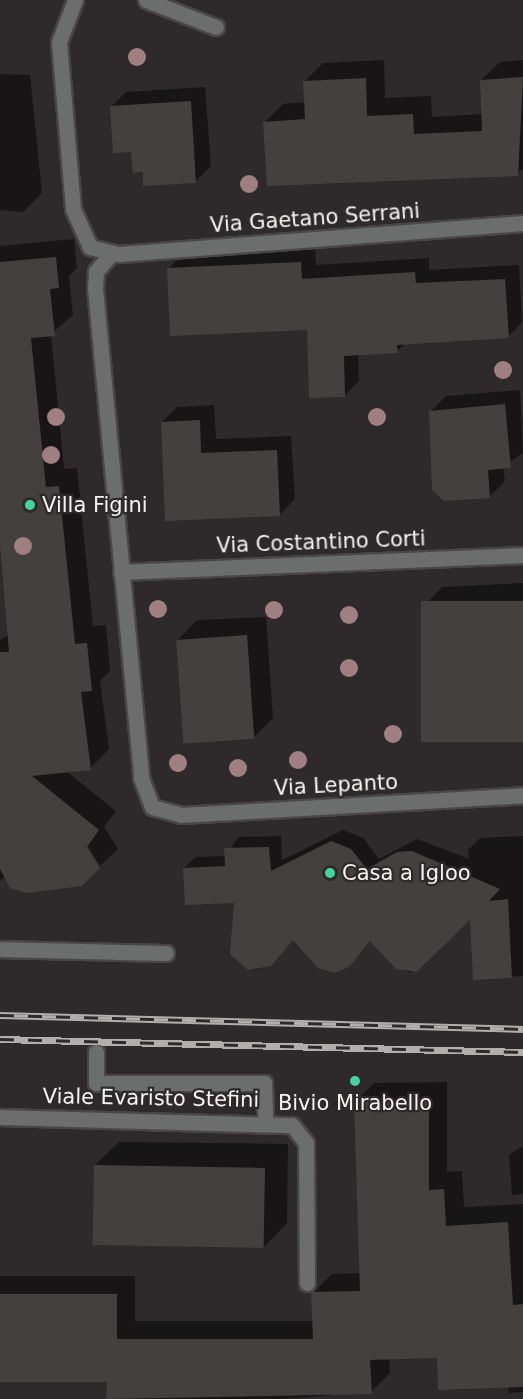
<!DOCTYPE html>
<style>
body{margin:0}
#map{position:relative;width:523px;height:1399px;overflow:hidden;background:#2e292a;font-family:"DejaVu Sans",sans-serif}
div>[style]{position:absolute}
[style*='--x']{left:calc(var(--x)*1px);top:calc(var(--y)*1px);width:calc(var(--w)*1px);rotate:calc(var(--a)*1deg)}
.shadow>*{inset:0;background:#0007}
.building>*{inset:0;background:#454040;transform-origin:0 0}
.roads{filter:drop-shadow(2px 0 #4a4546) drop-shadow(-2px 0 #4a4546) drop-shadow(0 2px #4a4546) drop-shadow(0 -2px #4a4546)}
.minor>*{height:15px;margin:-7.5px;padding:0 7.5px;transform-origin:7.5px;border-radius:7.5px;background:#6c6e6d}
.rail>*{height:7px;margin-top:-3.5px;transform-origin:0;background:repeating-linear-gradient(90deg,#2e292a 0 14px,#b1aeae 0 28px);box-sizing:border-box;border-block:2px solid #b1aeae}
.trees>*{width:18px;height:18px;margin:-9px;border-radius:50%;background:#a07f82}
.dots>*{width:16px;height:16px;translate:-50% -50%;box-sizing:border-box;border:3px solid #2e292a;border-radius:50%}
span{translate:-50% -50%;white-space:nowrap;text-align:center;line-height:1.15;-webkit-text-stroke:4.5px #2e292a;paint-order:stroke}
.street-label{font-size:21px;color:#f6f3f3}
.poi-label{font-size:21px;color:#f6f3f3}
.left{translate:0 -50%;text-align:left}
</style>
<div id="map">
<div class="shadow">
<i style="clip-path:polygon(384px 60px,385px 98px,431px 96px,432px 117px,483px 114px,481px 80px,500px 62px,523px 60px,523px 169px,517px 174px,265px 122px,283px 104px,306px 102px,305px 81px,323px 63px)"></i>
<i style="clip-path:polygon(0 74px,30px 75px,42px 193px,23px 212px,0 210px)"></i>
<i style="clip-path:polygon(205px 87px,211px 166px,196px 181px,144px 171px,111px 107px,126px 92px)"></i>
<i style="clip-path:polygon(74px 239px,77px 268px,69px 276px,73px 315px,51px 334px,64px 469px,77px 468px,93px 626px,106px 625px,110px 671px,100px 681px,109px 749px,90px 768px,66px 771px,116px 811px,104px 827px,118px 849px,100px 866px,84px 840px,0 880px,0 640px,9px 635px,0 526px,0 246px)"></i>
<i style="clip-path:polygon(315px 248px,316px 265px,429px 258px,429px 270px,519px 265px,522px 322px,508px 337px,406px 343px,397px 351px,358px 354px,359px 381px,344px 396px,308px 329px,169px 268px,183px 254px)"></i>
<i style="clip-path:polygon(520px 390px,523px 453px,503px 467px,505px 481px,490px 496px,431px 411px,446px 396px)"></i>
<i style="clip-path:polygon(214px 405px,216px 439px,291px 436px,295px 499px,280px 514px,167px 519px,162px 422px,177px 407px)"></i>
<i style="clip-path:polygon(523px 583px,523px 741px,423px 607px,442px 587px)"></i>
<i style="clip-path:polygon(266px 617px,273px 718px,254px 737px,178px 640px,197px 620px)"></i>
<i style="clip-path:polygon(343px 830px,363px 838px,379px 859px,417px 839px,469px 859px,468px 850px,480px 838px,523px 836px,523px 976px,474px 979px,474px 914px,422px 968px,409px 972px,397px 967px,371px 940px,348px 966px,294px 939px,270px 964px,256px 970px,236px 960px,231px 946px,236px 902px,184px 868px,196px 857px,226px 856px,238px 837px,281px 836px,282px 860px)"></i>
<i style="clip-path:polygon(447px 1082px,447px 1172px,462px 1171px,464px 1207px,523px 1204px,523px 1392px,509px 1393px,508px 1386px,438px 1356px,389px 1358px,390px 1373px,371px 1392px,283px 1399px,108px 1399px,108px 1381px,0 1381px,0 1276px,135px 1276px,135px 1321px,314px 1321px,313px 1293px,332px 1274px,361px 1273px,355px 1102px,374px 1083px)"></i>
<i style="clip-path:polygon(119px 1142px,288px 1144px,287px 1223px,264px 1247px,95px 1165px)"></i>
<i style="clip-path:polygon(523px 1146px,523px 1194px,512px 1195px,509px 1155px)"></i>
</div>
<div class="building">
<i style="clip-path:polygon(523px 77px,518px 176px,267px 186px,263px 122px,305px 119px,303px 81px,366px 78px,367px 116px,413px 114px,414px 134px,482px 131px,480px 80px)"></i>
<i style="clip-path:polygon(191px 101px,196px 183px,143px 186px,143px 172px,133px 173px,131px 152px,113px 153px,110px 106px)"></i>
<i style="clip-path:polygon(56px 257px,59px 288px,50px 289px,55px 336px,31px 338px,46px 487px,59px 486px,75px 644px,87px 643px,92px 691px,81px 692px,91px 770px,32px 776px,99px 830px,87px 847px,100px 868px,82px 886px,26px 893px,10px 888px,0 869px,0 652px,9px 652px,0 545px,0 262px)"></i>
<i style="clip-path:polygon(301px 262px,302px 279px,415px 272px,416px 283px,505px 279px,509px 338px,397px 345px,398px 353px,344px 356px,345px 397px,309px 398px,307px 330px,170px 336px,167px 268px)"></i>
<i style="clip-path:polygon(505px 404px,511px 468px,488px 470px,490px 498px,444px 501px,432px 490px,429px 411px)"></i>
<i style="clip-path:polygon(200px 420px,201px 453px,277px 450px,280px 516px,165px 521px,161px 422px)"></i>
<i style="left:523px;top:601px;width:141px;height:102px;rotate:90deg"></i>
<i style="left:247px;top:635px;width:104px;height:71px;rotate:86deg"></i>
<i style="clip-path:polygon(331px 841px,351px 849px,367px 869px,397px 852px,412px 851px,500px 889px,489px 901px,508px 899px,512px 978px,473px 980px,470px 920px,417px 972px,396px 969px,370px 941px,349px 967px,334px 973px,318px 968px,293px 940px,271px 966px,248px 970px,230px 954px,234px 903px,185px 905px,183px 868px,225px 866px,224px 848px,269px 847px,271px 871px)"></i>
<i style="clip-path:polygon(354px 1101px,429px 1101px,429px 1190px,444px 1189px,446px 1226px,508px 1222px,513px 1305px,523px 1304px,523px 1387px,438px 1390px,437px 1358px,370px 1360px,372px 1394px,106px 1399px,107px 1382px,0 1382px,0 1294px,117px 1294px,117px 1339px,313px 1339px,311px 1292px,360px 1291px)"></i>
<i style="left:94px;top:1165px;width:171px;height:80px;rotate:1deg"></i>
</div>
<div class="roads">
<div class="minor">
<i style="--x:75;--y:0;--w:45;--a:110.9"></i>
<i style="--x:59;--y:42;--w:168;--a:85.2"></i>
<i style="--x:73;--y:209;--w:42;--a:65.9"></i>
<i style="--x:90;--y:247;--w:30;--a:14"></i>
<i style="--x:119;--y:254;--w:405;--a:-4.4"></i>
<i style="--x:146;--y:0;--w:75;--a:21.1"></i>
<i style="--x:111;--y:254;--w:23;--a:131"></i>
<i style="--x:96;--y:271;--w:17;--a:93"></i>
<i style="--x:95;--y:288;--w:492;--a:84.6"></i>
<i style="--x:141;--y:778;--w:31;--a:69"></i>
<i style="--x:152;--y:807;--w:30;--a:15"></i>
<i style="--x:181;--y:815;--w:343;--a:-3.3"></i>
<i style="--x:121;--y:572;--w:402;--a:-2.4"></i>
<i style="--x:0;--y:949;--w:166;--a:1.4"></i>
<i style="--x:96;--y:1052;--w:31;--a:90"></i>
<i style="--x:96;--y:1083;--w:168;--a:0"></i>
<i style="--x:264;--y:1083;--w:37;--a:88"></i>
<i style="--x:0;--y:1117;--w:292;--a:1.6"></i>
<i style="--x:292;--y:1125;--w:23;--a:52"></i>
<i style="--x:306;--y:1143;--w:140;--a:89.6"></i>
</div>
</div>
<div class="rail">
<i style="--x:0;--y:1015;--w:523;--a:1.53"></i>
<i style="--x:0;--y:1039;--w:523;--a:1.42"></i>
</div>
<div class="trees">
<i style="left:137px;top:57px"></i>
<i style="left:249px;top:184px"></i>
<i style="left:503px;top:370px"></i>
<i style="left:56px;top:417px"></i>
<i style="left:377px;top:417px"></i>
<i style="left:51px;top:455px"></i>
<i style="left:23px;top:546px"></i>
<i style="left:158px;top:609px"></i>
<i style="left:274px;top:610px"></i>
<i style="left:349px;top:615px"></i>
<i style="left:349px;top:668px"></i>
<i style="left:393px;top:734px"></i>
<i style="left:298px;top:760px"></i>
<i style="left:178px;top:763px"></i>
<i style="left:238px;top:768px"></i>
</div>
<div class="dots">
<i style="left:30px;top:505px;background:#44d49f"></i>
<i style="left:330px;top:873px;background:#44d49f"></i>
<i style="left:355px;top:1081px;background:#44d49f"></i>
</div>
<div class="street-label">
<span style="left:315px;top:218px;rotate:-4deg">Via Gaetano Serrani</span>
<span style="left:321px;top:542px;rotate:-2deg">Via Costantino Corti</span>
<span style="left:336px;top:785px;rotate:-3deg">Via Lepanto</span>
<span style="left:151px;top:1098px;rotate:1deg">Viale Evaristo Stefini</span>
</div>
<div class="poi-label">
<span class="left" style="left:42px;top:505px">Villa Figini</span>
<span class="left" style="left:342px;top:873px">Casa a Igloo</span>
<span style="left:355px;top:1103px">Bivio Mirabello</span>
</div>
</div>
